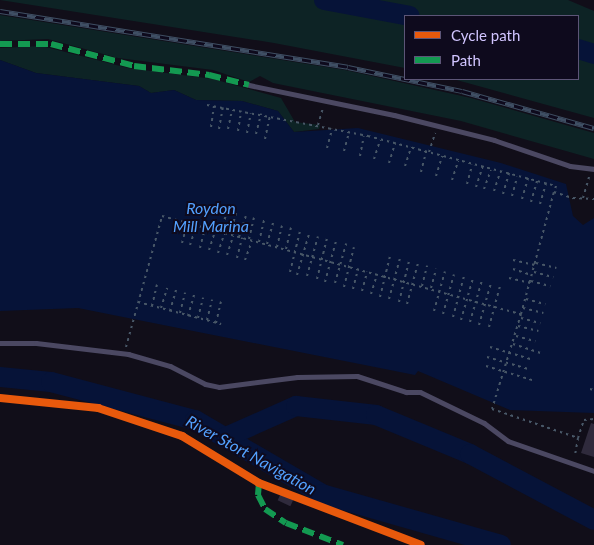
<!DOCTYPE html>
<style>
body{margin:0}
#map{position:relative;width:594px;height:545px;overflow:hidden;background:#110e19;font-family:Lato,sans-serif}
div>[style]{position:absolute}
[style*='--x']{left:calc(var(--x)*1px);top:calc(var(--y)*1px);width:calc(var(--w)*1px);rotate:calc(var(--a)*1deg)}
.green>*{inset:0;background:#0d2325}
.water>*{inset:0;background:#061338}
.river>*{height:20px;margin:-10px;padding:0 10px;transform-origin:10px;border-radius:10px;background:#061338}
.building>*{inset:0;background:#2f2a3c;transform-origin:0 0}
.path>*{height:2px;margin-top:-1px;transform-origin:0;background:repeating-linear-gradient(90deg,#485767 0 2.5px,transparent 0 6.5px)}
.lane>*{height:5px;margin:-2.5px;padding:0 2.5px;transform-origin:2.5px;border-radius:2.5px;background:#4b4862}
.rail>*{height:5px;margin-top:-2.5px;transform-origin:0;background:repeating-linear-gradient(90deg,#0e0a1d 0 9px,#3f4f64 0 18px);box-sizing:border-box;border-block:1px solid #3f4f64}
.quiet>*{height:6px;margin-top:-3px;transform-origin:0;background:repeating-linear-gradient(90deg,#139951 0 12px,transparent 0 18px)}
.cycleway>*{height:8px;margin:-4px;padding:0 4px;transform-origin:4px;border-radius:4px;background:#e8590c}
span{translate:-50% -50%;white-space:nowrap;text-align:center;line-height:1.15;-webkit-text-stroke:4px #0e0a1d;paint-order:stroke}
.water-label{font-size:16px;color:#53a1ff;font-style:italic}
.legend{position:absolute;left:404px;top:15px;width:175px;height:65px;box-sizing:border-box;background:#0e0a1d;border:1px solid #5c5577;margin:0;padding:6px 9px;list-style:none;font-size:15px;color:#d1c5ff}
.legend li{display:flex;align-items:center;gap:10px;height:25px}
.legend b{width:25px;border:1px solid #5c5577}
</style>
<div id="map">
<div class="green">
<i style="clip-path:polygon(0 0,568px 0,594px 11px,594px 118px,453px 79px,578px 79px,578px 16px,405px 16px,405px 68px,274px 43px)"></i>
<i style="clip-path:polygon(0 15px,345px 70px,471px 98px,594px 133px,594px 159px,461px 121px,273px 83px,260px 76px,249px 82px,213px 70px,118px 58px,48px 39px,0 41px)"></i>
<i style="clip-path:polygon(42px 46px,128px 68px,213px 79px,281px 98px,295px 122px,320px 125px,319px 129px,294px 132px,278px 111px,242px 101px,196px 100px,174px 90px,151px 93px,139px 86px,36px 73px,0 60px,0 48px)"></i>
</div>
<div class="water">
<i style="clip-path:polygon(0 60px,36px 73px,139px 86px,151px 93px,174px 90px,196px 100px,242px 101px,278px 111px,294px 132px,358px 128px,501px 163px,566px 184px,573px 216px,583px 225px,594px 218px,594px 413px,510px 410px,418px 371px,415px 375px,78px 308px,0 311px)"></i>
</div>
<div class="river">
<i style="--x:324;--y:0;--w:87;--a:10.5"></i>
<i style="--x:578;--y:49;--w:17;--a:17"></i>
<i style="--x:0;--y:377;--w:51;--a:5.6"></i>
<i style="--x:51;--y:382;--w:149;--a:14.8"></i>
<i style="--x:195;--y:420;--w:147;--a:30.2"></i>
<i style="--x:322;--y:494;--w:186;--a:15.9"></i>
<i style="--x:224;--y:438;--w:79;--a:-24"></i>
<i style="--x:296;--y:406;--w:81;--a:6.4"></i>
<i style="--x:376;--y:415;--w:102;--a:22.5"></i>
<i style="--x:470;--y:454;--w:140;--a:28"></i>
</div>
<div class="building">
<i style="clip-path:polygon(591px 423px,594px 424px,594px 457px,581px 453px)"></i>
<i style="left:281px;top:493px;width:14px;height:8px;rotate:25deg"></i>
</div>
<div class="path">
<i style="--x:207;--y:105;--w:164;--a:10.9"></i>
<i style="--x:368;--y:136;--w:195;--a:14.9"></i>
<i style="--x:556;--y:186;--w:6;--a:108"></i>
<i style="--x:318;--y:125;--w:18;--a:-74"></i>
<i style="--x:211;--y:127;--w:21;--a:-82"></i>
<i style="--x:219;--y:129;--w:22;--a:-80"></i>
<i style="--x:228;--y:129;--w:19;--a:-78"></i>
<i style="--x:238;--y:131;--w:20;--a:-81"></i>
<i style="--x:247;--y:133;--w:20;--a:-79"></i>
<i style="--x:256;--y:134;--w:21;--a:-76"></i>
<i style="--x:265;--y:139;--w:24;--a:-78"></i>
<i style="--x:327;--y:148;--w:20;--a:-75"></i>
<i style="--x:344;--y:151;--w:20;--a:-75"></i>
<i style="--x:429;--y:152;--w:20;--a:-72"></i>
<i style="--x:360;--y:156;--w:20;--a:-79"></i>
<i style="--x:374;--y:159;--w:20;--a:-72"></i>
<i style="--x:389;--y:163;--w:21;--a:-73"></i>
<i style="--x:405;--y:166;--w:20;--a:-72"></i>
<i style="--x:421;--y:172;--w:21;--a:-76"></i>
<i style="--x:436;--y:176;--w:21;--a:-73"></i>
<i style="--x:452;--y:180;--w:20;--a:-72"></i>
<i style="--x:467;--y:184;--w:20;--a:-75"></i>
<i style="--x:476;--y:187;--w:22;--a:-72"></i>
<i style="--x:484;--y:189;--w:20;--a:-70"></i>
<i style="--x:494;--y:191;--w:20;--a:-72"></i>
<i style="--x:503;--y:194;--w:22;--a:-74"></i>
<i style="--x:512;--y:196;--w:20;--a:-75"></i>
<i style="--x:583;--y:198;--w:22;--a:-74"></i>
<i style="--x:522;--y:199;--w:22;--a:-74"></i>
<i style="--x:531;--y:202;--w:22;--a:-74"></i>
<i style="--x:540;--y:204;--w:22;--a:-74"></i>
<i style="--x:221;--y:232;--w:22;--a:-74"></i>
<i style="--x:230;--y:234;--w:22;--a:-74"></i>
<i style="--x:239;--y:237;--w:22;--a:-72"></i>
<i style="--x:249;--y:239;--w:22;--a:-77"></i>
<i style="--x:259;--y:242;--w:23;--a:-77"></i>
<i style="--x:182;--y:243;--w:20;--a:-75"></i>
<i style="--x:267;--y:244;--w:22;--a:-74"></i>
<i style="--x:190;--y:245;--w:20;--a:-72"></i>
<i style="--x:277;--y:247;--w:22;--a:-77"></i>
<i style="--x:200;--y:248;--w:21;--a:-76"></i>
<i style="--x:286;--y:249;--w:22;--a:-77"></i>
<i style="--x:209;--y:250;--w:20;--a:-72"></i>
<i style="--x:218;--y:253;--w:20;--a:-72"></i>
<i style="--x:227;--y:255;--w:20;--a:-72"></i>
<i style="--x:237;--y:258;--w:21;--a:-76"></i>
<i style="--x:245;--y:260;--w:20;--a:-70"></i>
<i style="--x:513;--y:260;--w:22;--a:13"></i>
<i style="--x:536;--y:263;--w:21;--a:14"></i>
<i style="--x:513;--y:269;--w:20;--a:18"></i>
<i style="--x:290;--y:272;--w:42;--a:-76.3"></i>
<i style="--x:534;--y:272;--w:20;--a:15"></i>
<i style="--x:297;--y:275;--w:43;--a:-73.7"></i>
<i style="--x:307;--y:276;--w:41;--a:-74.6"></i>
<i style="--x:509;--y:278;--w:22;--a:13"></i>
<i style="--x:317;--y:279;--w:42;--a:-76.3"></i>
<i style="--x:531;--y:281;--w:20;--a:15"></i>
<i style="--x:325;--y:282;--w:42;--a:-75"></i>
<i style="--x:335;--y:283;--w:41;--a:-74.2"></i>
<i style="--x:422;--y:286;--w:21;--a:-76"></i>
<i style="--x:344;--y:287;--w:41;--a:-76"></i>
<i style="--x:431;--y:288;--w:20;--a:-75"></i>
<i style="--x:353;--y:289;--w:21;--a:-76"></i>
<i style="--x:362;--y:291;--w:20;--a:-75"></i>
<i style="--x:371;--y:294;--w:21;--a:-73"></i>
<i style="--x:380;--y:297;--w:42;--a:-76.3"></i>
<i style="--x:389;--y:299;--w:42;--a:-75"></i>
<i style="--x:526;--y:299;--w:20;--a:15"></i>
<i style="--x:138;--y:302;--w:86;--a:14.8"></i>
<i style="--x:399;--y:302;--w:42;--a:-76.3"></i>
<i style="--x:407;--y:304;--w:42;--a:-75"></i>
<i style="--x:152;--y:306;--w:22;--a:-77"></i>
<i style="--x:161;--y:308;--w:21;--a:-73"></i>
<i style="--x:523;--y:308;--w:21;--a:14"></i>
<i style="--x:170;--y:311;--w:22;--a:-74"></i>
<i style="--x:434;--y:311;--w:41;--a:-74.6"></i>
<i style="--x:180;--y:313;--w:21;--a:-76"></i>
<i style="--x:443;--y:314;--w:41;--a:-74.6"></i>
<i style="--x:521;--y:314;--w:99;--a:107"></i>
<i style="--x:492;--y:409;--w:91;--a:18.6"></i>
<i style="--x:578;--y:438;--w:17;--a:100"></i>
<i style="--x:188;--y:316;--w:22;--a:-74"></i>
<i style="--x:453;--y:317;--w:42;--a:-75"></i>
<i style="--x:198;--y:318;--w:21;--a:-76"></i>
<i style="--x:521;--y:318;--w:20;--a:15"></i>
<i style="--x:207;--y:320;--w:21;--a:-76"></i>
<i style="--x:461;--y:320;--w:44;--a:-74.1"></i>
<i style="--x:470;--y:322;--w:44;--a:-74.1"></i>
<i style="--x:216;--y:323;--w:22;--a:-77"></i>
<i style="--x:479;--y:325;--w:44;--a:-74.1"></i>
<i style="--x:518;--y:326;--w:21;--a:14"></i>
<i style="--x:489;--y:327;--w:42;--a:-75"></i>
<i style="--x:516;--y:336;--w:20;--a:15"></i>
<i style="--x:513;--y:344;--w:29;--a:18"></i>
<i style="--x:126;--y:347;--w:136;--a:-74.6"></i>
<i style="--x:162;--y:216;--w:372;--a:15.3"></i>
<i style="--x:521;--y:314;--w:126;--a:-74.9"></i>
<i style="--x:554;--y:192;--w:20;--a:18"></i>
<i style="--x:573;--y:198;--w:21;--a:3"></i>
<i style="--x:490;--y:347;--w:42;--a:16.7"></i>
<i style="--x:487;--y:357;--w:43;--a:16.3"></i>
<i style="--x:486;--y:366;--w:51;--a:17"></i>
<i style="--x:590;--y:389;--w:4;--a:14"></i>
<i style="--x:578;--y:438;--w:19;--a:-72"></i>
<i style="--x:584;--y:420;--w:10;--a:-6"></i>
</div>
<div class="lane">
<i style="--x:249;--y:85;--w:148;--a:11.7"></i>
<i style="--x:394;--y:115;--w:103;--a:14"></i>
<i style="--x:494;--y:140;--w:80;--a:18.9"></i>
<i style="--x:570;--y:166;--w:24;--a:7"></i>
<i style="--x:0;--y:343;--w:36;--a:0"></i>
<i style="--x:36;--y:343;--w:93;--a:6.8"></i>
<i style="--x:128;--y:354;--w:44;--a:15.9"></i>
<i style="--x:170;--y:366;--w:39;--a:27"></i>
<i style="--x:205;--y:384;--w:14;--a:12"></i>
<i style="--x:219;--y:387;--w:79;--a:-7.3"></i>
<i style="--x:297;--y:377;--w:60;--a:-1"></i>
<i style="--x:357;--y:376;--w:52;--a:18.1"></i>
<i style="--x:406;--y:392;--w:14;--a:0"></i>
<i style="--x:420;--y:392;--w:71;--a:25.8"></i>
<i style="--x:484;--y:423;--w:30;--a:37"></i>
<i style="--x:508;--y:441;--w:91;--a:19.2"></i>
</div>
<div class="rail">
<i style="--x:0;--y:11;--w:352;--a:9.1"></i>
<i style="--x:348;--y:67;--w:116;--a:11.9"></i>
<i style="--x:462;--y:91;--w:137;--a:15.7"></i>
</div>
<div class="quiet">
<i style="--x:0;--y:44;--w:51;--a:0"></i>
<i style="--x:51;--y:44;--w:86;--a:14.8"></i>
<i style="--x:134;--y:66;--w:76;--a:6.8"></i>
<i style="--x:209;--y:75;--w:41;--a:14"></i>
<i style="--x:259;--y:483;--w:12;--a:95"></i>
<i style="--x:258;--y:495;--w:16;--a:63"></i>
<i style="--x:265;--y:509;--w:25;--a:34"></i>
<i style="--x:286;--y:523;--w:61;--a:21.1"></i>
</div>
<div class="cycleway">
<i style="--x:0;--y:398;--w:99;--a:5.8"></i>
<i style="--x:98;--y:408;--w:89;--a:18.4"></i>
<i style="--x:182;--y:436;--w:90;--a:31.4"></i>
<i style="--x:259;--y:483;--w:173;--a:20.9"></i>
</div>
<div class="water-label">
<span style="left:211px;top:217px">Roydon<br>Mill Marina</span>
<span style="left:251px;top:455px;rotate:29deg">River Stort Navigation</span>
</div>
<ul class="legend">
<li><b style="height:6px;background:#e8590c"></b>Cycle path</li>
<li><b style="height:6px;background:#139951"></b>Path</li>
</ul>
</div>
